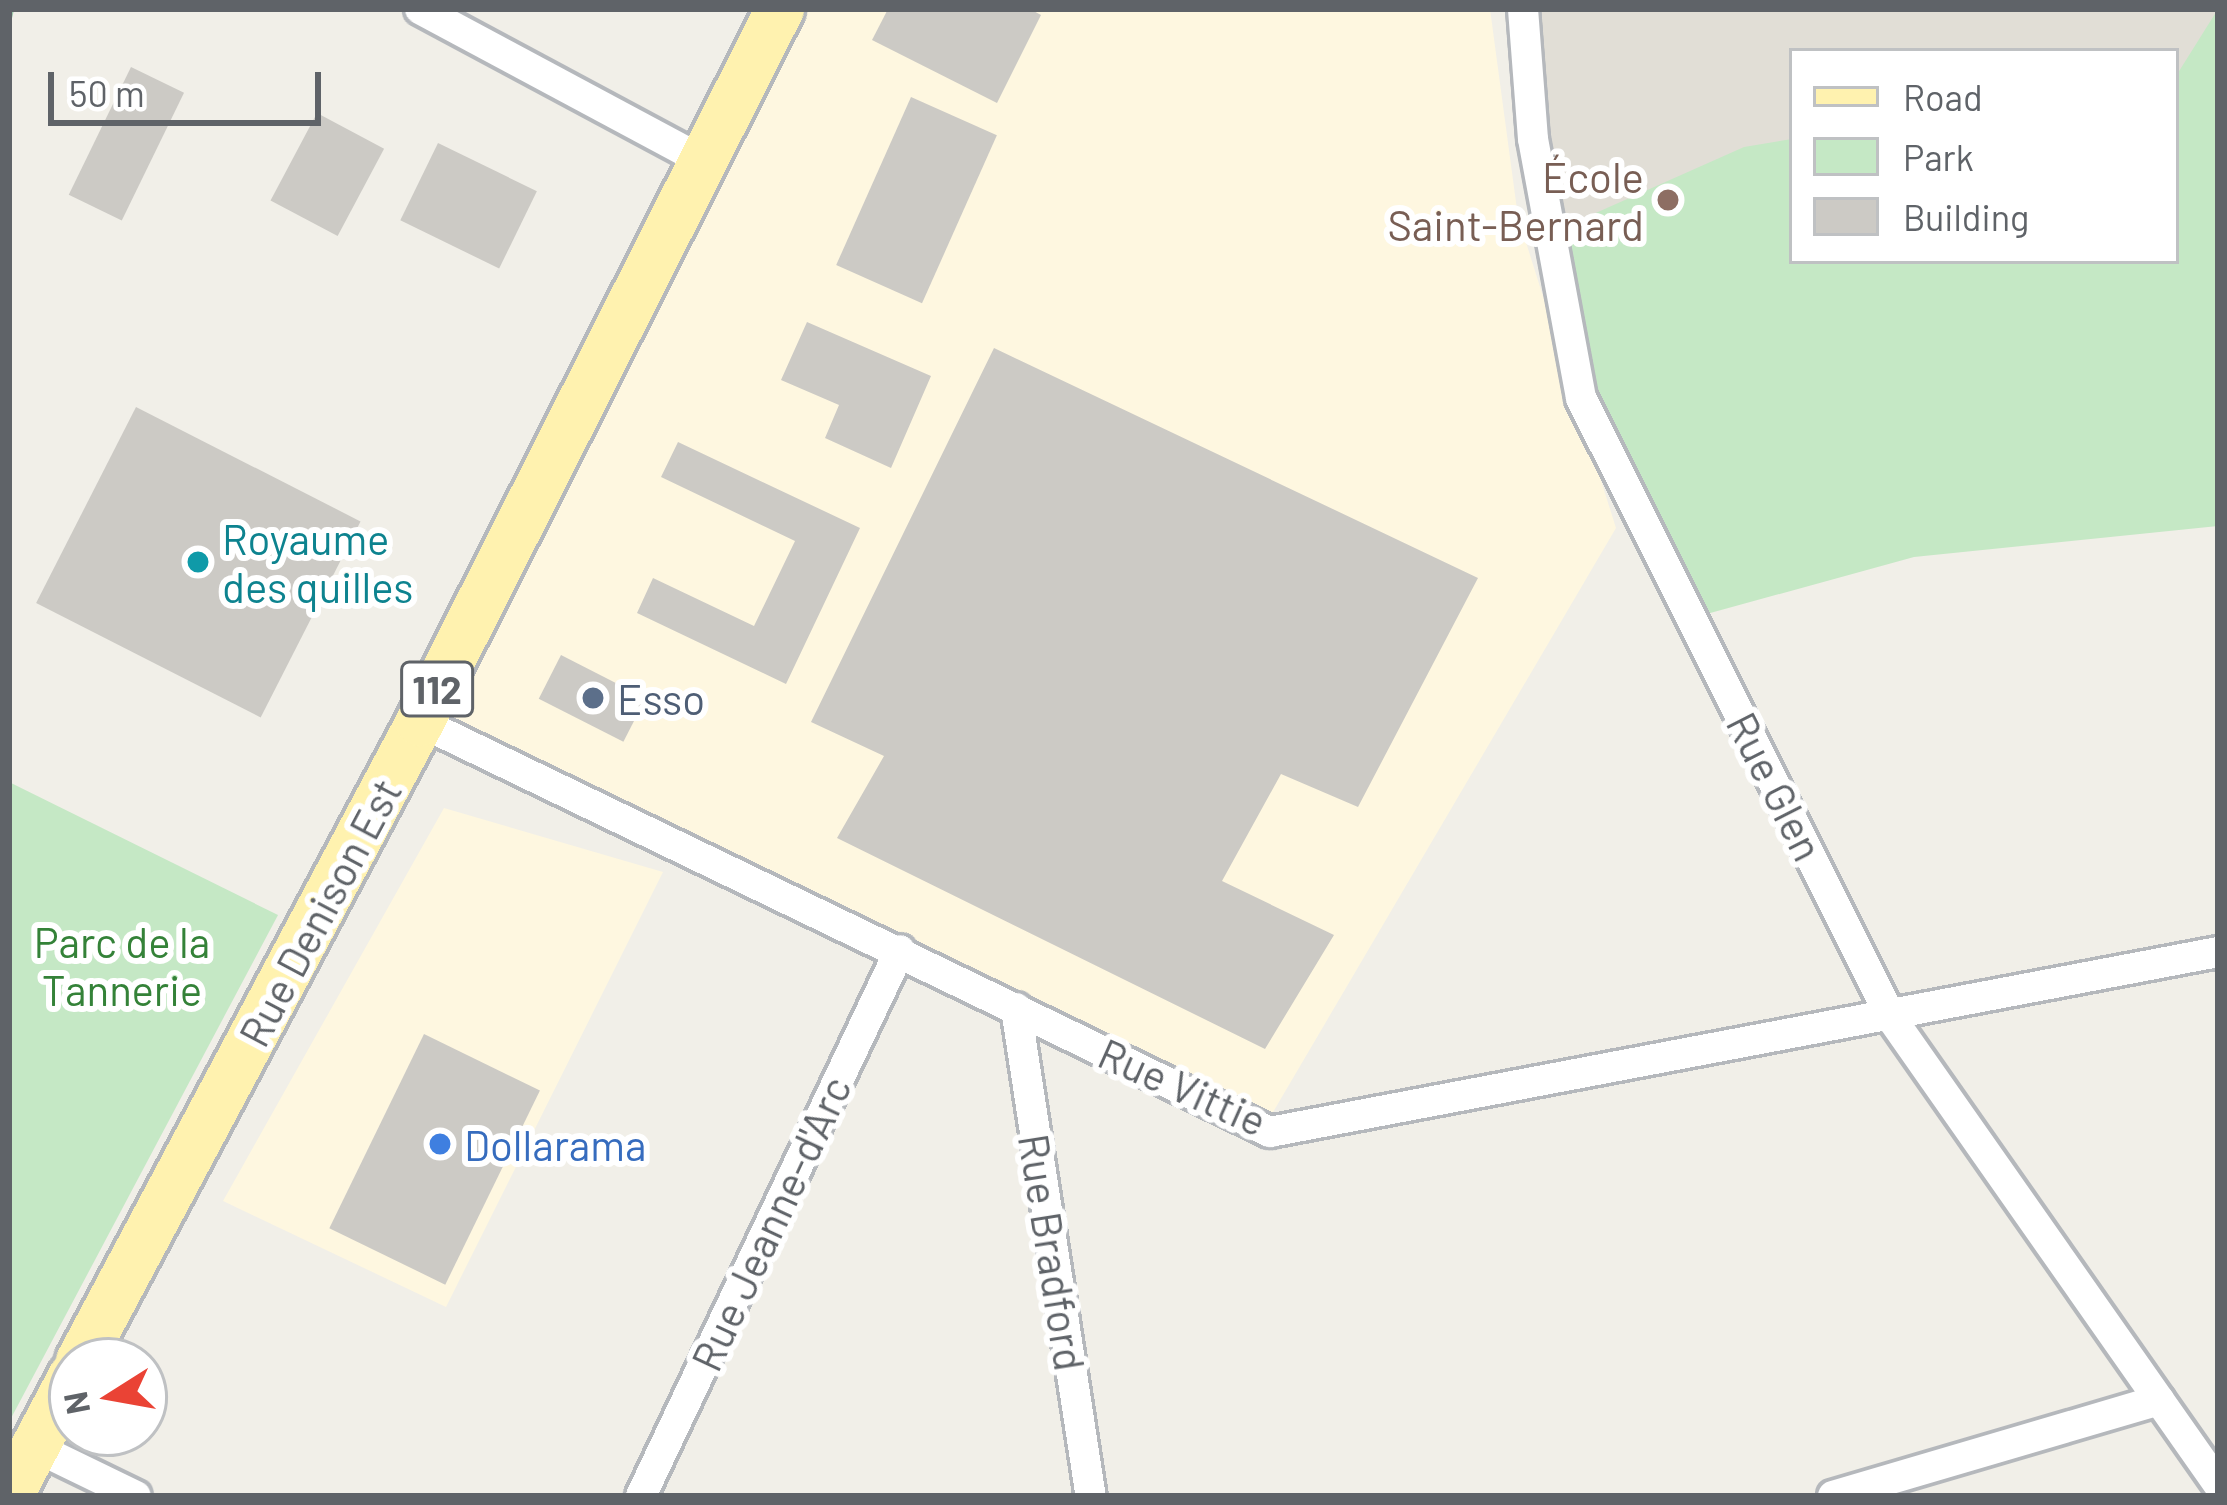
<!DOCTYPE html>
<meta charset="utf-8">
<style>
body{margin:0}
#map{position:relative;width:2227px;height:1505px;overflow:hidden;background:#f1efe8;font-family:Barlow,sans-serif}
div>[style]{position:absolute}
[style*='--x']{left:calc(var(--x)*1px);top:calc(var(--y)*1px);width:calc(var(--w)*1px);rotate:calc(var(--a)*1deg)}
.commercial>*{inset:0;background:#fef7e0}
.education>*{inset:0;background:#e1ded6}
.green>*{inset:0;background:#c5e8c5}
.building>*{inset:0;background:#cccac5;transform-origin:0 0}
.path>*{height:6px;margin-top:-3px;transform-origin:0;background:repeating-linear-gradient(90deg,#9cc7a9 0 12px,transparent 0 18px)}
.roads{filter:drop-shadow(3px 0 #b5b8bc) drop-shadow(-3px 0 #b5b8bc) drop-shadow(0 3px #b5b8bc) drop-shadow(0 -3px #b5b8bc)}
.minor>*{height:30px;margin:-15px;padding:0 15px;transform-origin:15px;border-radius:15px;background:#fff}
.primary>*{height:48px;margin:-24px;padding:0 24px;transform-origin:24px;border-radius:24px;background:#fff2af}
.dots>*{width:33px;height:33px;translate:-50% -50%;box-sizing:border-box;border:6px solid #fff;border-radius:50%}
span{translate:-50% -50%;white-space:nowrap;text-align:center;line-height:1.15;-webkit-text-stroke:12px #fff;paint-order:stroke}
.shield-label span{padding:3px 9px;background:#fff;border:3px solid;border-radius:9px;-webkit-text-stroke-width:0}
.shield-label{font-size:39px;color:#5f6368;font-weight:700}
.education-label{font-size:42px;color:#785e54}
.right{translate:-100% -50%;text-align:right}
.culture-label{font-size:42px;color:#0d838f}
.left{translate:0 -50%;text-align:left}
.service-label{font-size:42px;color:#4e5e75}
.street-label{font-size:42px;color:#5f6368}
.park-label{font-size:42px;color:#348238}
.shop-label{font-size:42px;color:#366cbe}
.frame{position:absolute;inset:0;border:12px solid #5f6368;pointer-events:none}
.legend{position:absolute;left:1789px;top:48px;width:390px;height:216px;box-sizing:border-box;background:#fff;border:3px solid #bfc1c3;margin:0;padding:15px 21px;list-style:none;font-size:36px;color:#5f6368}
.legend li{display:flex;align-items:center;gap:24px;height:60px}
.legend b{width:60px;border:3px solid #bfc1c3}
.north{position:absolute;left:48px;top:1337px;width:120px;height:120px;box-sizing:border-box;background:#fff;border:3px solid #bfc1c3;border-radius:50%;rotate:259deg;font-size:33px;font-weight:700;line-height:48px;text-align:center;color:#5f6368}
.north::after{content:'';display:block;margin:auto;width:42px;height:54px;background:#ea4335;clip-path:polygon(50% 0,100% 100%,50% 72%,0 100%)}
.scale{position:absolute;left:48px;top:72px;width:273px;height:54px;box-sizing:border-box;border:6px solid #5f6368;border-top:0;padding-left:15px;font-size:36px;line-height:42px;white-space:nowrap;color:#5f6368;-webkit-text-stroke:9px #fff;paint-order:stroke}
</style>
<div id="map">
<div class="commercial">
<i style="clip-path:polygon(809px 9px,1490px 9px,1518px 217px,1616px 528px,1269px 1119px,437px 716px)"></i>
<i style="clip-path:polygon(444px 808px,663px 872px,446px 1307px,223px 1201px)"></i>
</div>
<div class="education">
<i style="clip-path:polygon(evenodd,1523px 9px,2218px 9px,2218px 277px,1581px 398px,1523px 9px,1792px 51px,2176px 51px,2176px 261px,1792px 261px,1792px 51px)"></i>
</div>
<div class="green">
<i style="clip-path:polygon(2218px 9px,2218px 526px,1914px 557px,1674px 623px,1625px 511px,1544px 236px,1744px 147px,1792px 139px,1792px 261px,2176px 261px,2176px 76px)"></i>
<i style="clip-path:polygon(9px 782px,278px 915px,9px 1422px)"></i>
</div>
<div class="building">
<i style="clip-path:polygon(888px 9px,1030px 9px,1041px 15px,997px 103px,872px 40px)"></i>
<i style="left:131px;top:67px;width:59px;height:142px;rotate:26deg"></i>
<i style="left:911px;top:97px;width:94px;height:184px;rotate:24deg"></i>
<i style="left:317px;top:113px;width:76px;height:99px;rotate:28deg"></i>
<i style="left:438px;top:143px;width:110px;height:86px;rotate:26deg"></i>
<i style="clip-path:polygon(807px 322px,931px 376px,891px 468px,825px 438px,839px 405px,781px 380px)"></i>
<i style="clip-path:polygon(994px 348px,1478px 578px,1358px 807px,1281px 774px,1222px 881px,1334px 935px,1265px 1049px,837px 838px,884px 756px,811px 722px)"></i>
<i style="left:136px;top:407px;width:252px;height:220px;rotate:27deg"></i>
<i style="clip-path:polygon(678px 442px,860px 528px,786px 684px,637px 613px,653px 578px,754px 626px,795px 541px,661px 477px)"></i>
<i style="left:561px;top:655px;width:95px;height:49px;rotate:27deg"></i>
<i style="left:424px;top:1034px;width:129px;height:216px;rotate:26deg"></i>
</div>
<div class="path">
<i style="--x:9;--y:18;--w:9;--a:-77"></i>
</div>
<div class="roads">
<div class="minor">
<i style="--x:420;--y:9;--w:322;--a:28.2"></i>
<i style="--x:1523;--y:9;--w:130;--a:85.6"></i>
<i style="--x:1533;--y:139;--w:263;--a:79.5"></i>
<i style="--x:1581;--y:398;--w:695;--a:63.4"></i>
<i style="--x:1892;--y:1019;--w:568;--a:54.97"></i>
<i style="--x:420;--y:722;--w:944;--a:25.75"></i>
<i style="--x:1270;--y:1132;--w:965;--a:-10.75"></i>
<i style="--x:1016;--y:1008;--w:494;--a:81.3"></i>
<i style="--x:35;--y:1447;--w:112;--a:25.9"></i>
<i style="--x:641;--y:1496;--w:604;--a:-64.62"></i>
<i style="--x:1833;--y:1496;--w:340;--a:-16.4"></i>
</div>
<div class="primary">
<i style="--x:80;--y:1361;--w:724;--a:-61.98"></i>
<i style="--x:420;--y:722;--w:799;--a:-63.21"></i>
<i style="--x:9;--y:1496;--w:135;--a:-62.1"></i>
</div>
</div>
<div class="dots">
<i style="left:1668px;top:200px;background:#8d6e63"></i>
<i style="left:198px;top:562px;background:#0f9aa8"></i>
<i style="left:593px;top:698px;background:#5c6f8a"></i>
<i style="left:440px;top:1144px;background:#3f7fe0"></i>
</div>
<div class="shield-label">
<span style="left:437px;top:689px">112</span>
</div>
<div class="education-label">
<span class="right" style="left:1644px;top:200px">École<br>Saint-Bernard</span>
</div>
<div class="culture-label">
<span class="left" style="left:222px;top:562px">Royaume<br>des quilles</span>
</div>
<div class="service-label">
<span class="left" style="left:617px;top:698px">Esso</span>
</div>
<div class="street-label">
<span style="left:1776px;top:786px;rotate:63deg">Rue Glen</span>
<span style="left:319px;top:912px;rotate:-62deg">Rue Denison Est</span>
<span style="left:1183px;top:1086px;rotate:24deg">Rue Vittie</span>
<span style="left:770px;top:1223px;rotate:-65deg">Rue Jeanne-d'Arc</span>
<span style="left:1053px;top:1252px;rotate:81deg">Rue Bradford</span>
</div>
<div class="park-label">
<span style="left:122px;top:965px">Parc de la<br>Tannerie</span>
</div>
<div class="shop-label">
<span class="left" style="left:464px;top:1144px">Dollarama</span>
</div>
<div class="frame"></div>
<ul class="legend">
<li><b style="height:15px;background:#fff2af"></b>Road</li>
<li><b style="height:33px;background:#c5e8c5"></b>Park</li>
<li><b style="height:33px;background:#cccac5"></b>Building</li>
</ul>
<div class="north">N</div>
<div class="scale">50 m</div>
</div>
